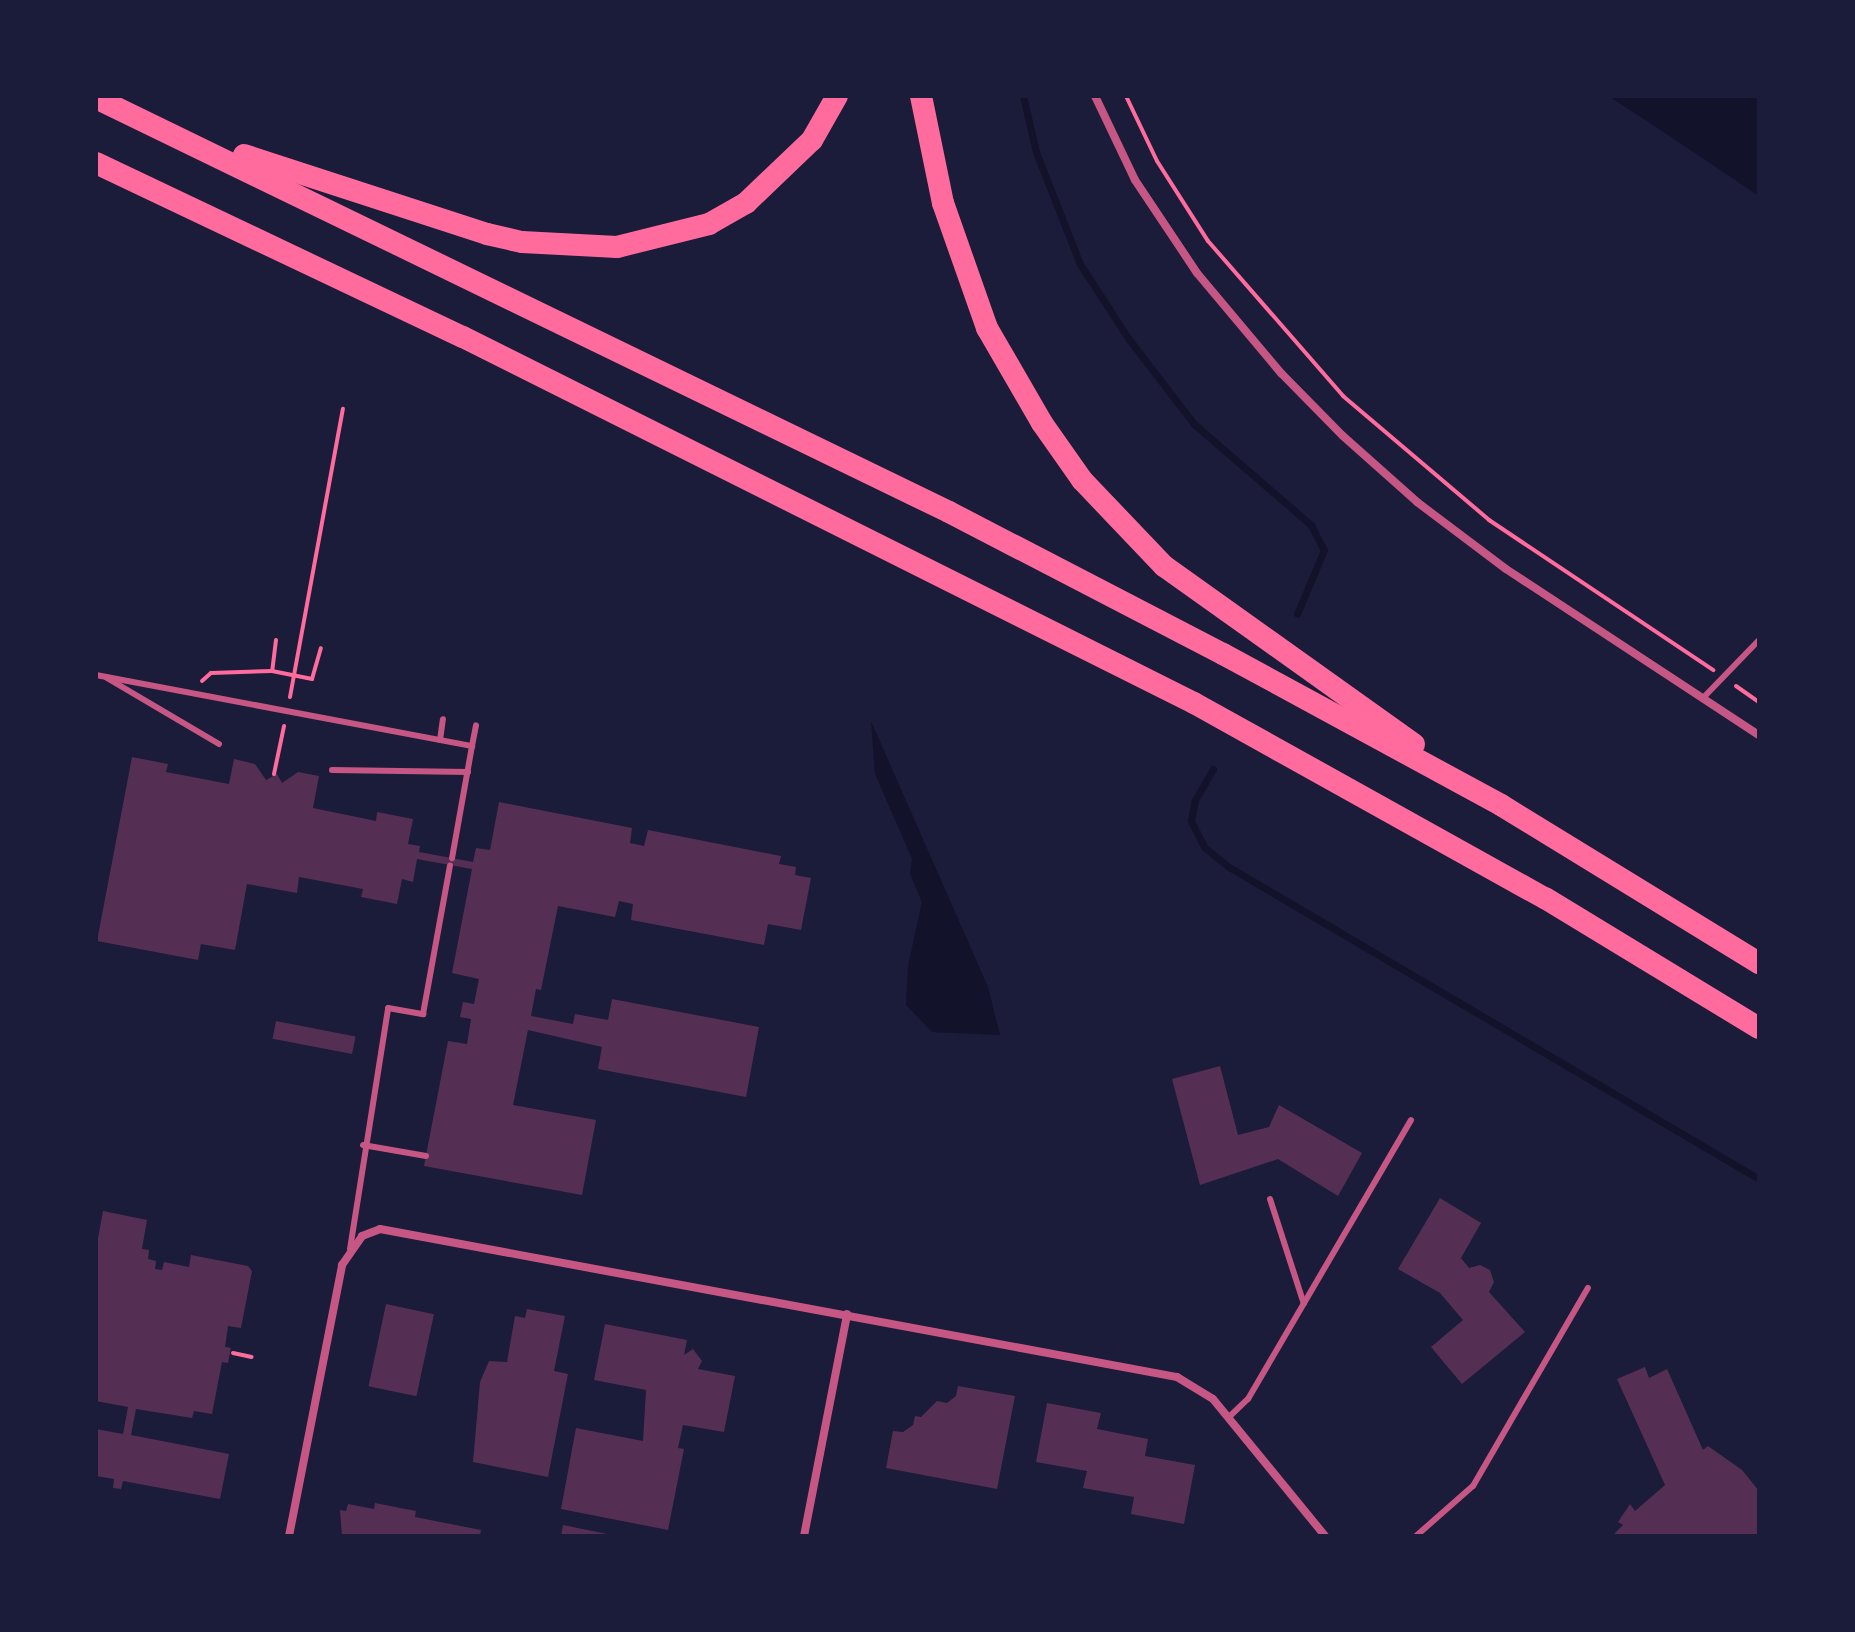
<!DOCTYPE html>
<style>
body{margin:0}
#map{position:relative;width:1855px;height:1632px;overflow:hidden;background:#1b1b3a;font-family:Literata,serif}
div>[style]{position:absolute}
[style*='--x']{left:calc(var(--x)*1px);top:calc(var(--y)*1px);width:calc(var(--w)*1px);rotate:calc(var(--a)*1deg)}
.water>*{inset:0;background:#12122b}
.stream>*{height:7px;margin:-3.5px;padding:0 3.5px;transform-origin:3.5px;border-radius:3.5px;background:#12122b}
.building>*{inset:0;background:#542f53;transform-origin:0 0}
.path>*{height:4px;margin:-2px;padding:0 2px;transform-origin:2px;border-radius:2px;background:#ff6b9d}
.service>*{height:6px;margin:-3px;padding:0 3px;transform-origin:3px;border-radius:3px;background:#c65784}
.minor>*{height:8px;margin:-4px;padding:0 4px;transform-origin:4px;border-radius:4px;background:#c65784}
.motorway>*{height:22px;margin:-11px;padding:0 11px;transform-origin:11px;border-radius:11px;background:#ff6b9d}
span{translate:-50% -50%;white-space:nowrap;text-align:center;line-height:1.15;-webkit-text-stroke:8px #1b1b3a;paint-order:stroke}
.frame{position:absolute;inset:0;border:98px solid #1b1b3a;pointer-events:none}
</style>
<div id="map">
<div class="water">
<i style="clip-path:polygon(1608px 96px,1759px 96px,1759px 196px,1650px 123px)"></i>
<i style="clip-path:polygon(871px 721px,988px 987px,1000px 1035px,932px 1032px,906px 1005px,908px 966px,922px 902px,910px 874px,912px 859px,875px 774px)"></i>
</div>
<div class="stream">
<i style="--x:1023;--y:96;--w:57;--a:76.9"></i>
<i style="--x:1036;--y:152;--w:120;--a:68.6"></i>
<i style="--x:1080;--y:264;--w:88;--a:57"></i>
<i style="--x:1128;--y:338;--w:108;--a:52.5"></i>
<i style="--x:1194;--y:424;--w:155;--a:40.8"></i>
<i style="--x:1311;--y:525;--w:28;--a:63"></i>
<i style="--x:1324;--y:550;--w:69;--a:112.9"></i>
<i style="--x:1213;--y:769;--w:36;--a:120"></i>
<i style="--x:1195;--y:800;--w:21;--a:101"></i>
<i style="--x:1191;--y:821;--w:29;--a:63"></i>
<i style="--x:1204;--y:847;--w:32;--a:39"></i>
<i style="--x:1229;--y:867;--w:615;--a:30.48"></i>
</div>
<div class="building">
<i style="clip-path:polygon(132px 757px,168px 764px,166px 772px,229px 784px,234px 759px,255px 764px,266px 780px,277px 774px,282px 783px,298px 772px,319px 776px,313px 808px,376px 821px,377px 812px,413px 819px,408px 844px,420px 846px,419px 852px,473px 862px,476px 848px,490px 850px,499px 802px,632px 828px,630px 843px,644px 846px,648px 830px,781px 856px,779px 864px,796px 867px,795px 875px,811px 878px,801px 930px,768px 924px,764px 945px,631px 920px,633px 904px,619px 901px,615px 917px,558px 906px,541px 990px,536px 989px,531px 1016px,573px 1024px,575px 1014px,608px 1020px,612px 999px,759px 1027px,746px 1097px,598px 1069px,602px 1047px,528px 1030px,513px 1105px,596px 1120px,582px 1195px,424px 1166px,448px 1041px,467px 1044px,471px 1019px,460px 1017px,463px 1002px,474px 1004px,479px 979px,452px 973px,472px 869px,417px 859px,413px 882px,402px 879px,397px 904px,361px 897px,363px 889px,299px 877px,297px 893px,247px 884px,235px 950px,201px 944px,198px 960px,97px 941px)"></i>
<i style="left:276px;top:1021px;width:81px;height:18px;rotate:11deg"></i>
<i style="clip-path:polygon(1220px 1066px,1238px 1135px,1269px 1127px,1279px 1105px,1362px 1153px,1338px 1196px,1278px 1159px,1200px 1185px,1172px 1079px)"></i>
<i style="clip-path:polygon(1440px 1198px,1481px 1223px,1461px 1258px,1469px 1268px,1480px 1265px,1490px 1270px,1494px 1282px,1489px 1292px,1525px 1332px,1462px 1384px,1431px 1347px,1463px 1320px,1440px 1293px,1398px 1269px)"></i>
<i style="clip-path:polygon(103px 1211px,147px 1220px,142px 1249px,149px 1250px,148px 1259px,156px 1261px,155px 1269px,162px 1270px,164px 1262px,189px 1267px,191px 1255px,248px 1266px,252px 1271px,241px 1328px,228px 1326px,225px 1347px,231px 1348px,228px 1363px,222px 1362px,212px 1414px,194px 1411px,192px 1418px,136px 1409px,131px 1435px,229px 1454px,220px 1499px,123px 1481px,121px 1489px,113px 1488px,114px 1479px,96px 1476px,96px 1429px,123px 1434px,128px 1407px,96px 1401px,96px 1249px)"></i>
<i style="left:386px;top:1304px;width:49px;height:84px;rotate:12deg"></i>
<i style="clip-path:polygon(527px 1309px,565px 1316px,554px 1371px,568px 1374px,548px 1477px,473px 1462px,480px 1382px,489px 1361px,507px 1362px,515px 1316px,525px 1318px)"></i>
<i style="clip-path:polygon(605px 1324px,687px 1340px,684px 1355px,693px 1349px,702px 1361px,698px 1369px,735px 1376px,724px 1432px,683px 1425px,678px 1448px,684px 1449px,668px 1530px,561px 1509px,576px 1428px,643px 1441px,646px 1390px,594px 1380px)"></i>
<i style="clip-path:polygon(1645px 1367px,1649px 1378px,1667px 1369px,1703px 1450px,1708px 1446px,1742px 1470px,1759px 1491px,1759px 1536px,1612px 1536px,1623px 1525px,1618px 1522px,1630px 1504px,1635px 1511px,1665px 1485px,1617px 1379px)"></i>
<i style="clip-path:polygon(958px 1386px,1015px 1396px,997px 1489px,886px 1468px,893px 1431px,903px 1432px,913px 1425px,915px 1416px,921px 1417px,937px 1401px,947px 1403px,956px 1396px)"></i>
<i style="clip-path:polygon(1047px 1403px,1101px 1413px,1097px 1429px,1148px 1439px,1145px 1456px,1195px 1465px,1184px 1524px,1131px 1514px,1134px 1497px,1083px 1488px,1087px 1471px,1036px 1462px)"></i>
<i style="clip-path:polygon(375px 1503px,416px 1511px,415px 1517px,481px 1530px,480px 1536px,342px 1536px,340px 1510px,346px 1511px,348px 1504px,374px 1509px)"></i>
<i style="clip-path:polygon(563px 1525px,612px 1535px,612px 1536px,561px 1536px)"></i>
</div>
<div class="path">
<i style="--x:1126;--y:96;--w:72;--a:64.5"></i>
<i style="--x:1157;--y:161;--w:95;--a:57.5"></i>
<i style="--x:1208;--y:241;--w:206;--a:48.9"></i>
<i style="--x:1343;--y:396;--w:192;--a:40.3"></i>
<i style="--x:1489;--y:520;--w:270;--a:33.8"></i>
<i style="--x:276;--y:640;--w:31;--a:97"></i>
<i style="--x:272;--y:671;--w:41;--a:11.3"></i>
<i style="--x:312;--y:679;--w:32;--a:-74"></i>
<i style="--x:202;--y:681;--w:12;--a:-42"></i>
<i style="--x:211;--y:673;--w:61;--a:-1.9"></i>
<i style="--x:1736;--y:686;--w:28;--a:35"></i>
<i style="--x:290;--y:697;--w:293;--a:-79.6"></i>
<i style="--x:274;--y:774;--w:49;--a:-78.2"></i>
<i style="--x:233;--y:1353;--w:19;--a:12"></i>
</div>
<div class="service">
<i style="--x:96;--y:675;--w:383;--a:10.7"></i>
<i style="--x:472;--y:746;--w:114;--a:100.1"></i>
<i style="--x:107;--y:678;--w:130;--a:30.5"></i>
<i style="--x:1703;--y:698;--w:81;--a:-46"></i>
<i style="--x:440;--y:740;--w:21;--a:-82"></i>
<i style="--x:472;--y:746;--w:21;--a:-79"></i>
<i style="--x:332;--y:770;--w:136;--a:0.8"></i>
<i style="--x:363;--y:1145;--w:64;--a:9.9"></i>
<i style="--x:1270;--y:1199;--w:110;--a:72.1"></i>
<i style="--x:350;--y:1249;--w:244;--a:-81"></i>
<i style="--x:388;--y:1008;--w:36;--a:10"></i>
<i style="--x:423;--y:1014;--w:151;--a:-79.7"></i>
<i style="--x:1228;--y:1418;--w:28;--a:-44"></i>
<i style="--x:1248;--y:1399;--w:323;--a:-59.7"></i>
<i style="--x:1416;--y:1536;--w:76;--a:-41.3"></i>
<i style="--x:1473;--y:1486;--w:229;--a:-59.9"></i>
</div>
<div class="minor">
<i style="--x:1095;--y:96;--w:93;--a:64.5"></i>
<i style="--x:1135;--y:180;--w:112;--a:56.3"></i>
<i style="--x:1197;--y:273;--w:131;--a:50"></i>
<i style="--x:1281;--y:373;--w:88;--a:45.5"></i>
<i style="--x:1343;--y:436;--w:99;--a:41.7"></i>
<i style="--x:1417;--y:502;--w:111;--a:37"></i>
<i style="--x:1506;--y:569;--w:303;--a:33.3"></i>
<i style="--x:289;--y:1536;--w:276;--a:-78.9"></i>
<i style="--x:342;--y:1265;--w:35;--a:-55"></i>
<i style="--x:362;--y:1236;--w:19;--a:-21"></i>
<i style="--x:380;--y:1229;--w:811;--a:10.52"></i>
<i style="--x:1177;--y:1377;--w:42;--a:31.4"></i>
<i style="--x:1213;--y:1399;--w:177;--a:50.7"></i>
<i style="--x:804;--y:1536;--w:226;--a:-79"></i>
</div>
<div class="motorway">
<i style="--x:921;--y:96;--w:109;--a:78.4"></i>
<i style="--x:943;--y:203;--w:133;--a:70.6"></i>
<i style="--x:987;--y:328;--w:110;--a:59.9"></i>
<i style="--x:1042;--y:423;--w:70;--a:54.9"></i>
<i style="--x:1082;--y:480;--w:119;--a:46.4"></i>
<i style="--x:1164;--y:566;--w:307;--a:35.5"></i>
<i style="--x:96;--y:98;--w:948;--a:25.89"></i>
<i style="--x:949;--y:512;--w:309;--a:27.4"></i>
<i style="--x:1223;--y:654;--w:316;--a:28.5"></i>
<i style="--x:1501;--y:805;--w:303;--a:31.5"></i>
<i style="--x:244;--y:155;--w:256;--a:18"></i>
<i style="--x:487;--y:234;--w:36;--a:13"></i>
<i style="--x:522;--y:242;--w:95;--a:3"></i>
<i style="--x:617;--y:247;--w:95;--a:-14"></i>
<i style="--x:709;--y:224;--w:43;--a:-29.6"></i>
<i style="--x:746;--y:203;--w:91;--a:-43.7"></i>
<i style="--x:812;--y:140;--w:51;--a:-60.4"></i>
<i style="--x:96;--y:163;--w:406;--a:25.4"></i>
<i style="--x:463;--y:337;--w:818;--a:26.6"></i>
<i style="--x:1194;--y:703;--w:402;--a:29.1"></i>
<i style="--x:1545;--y:898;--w:250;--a:31.3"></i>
</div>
<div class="frame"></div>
</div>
